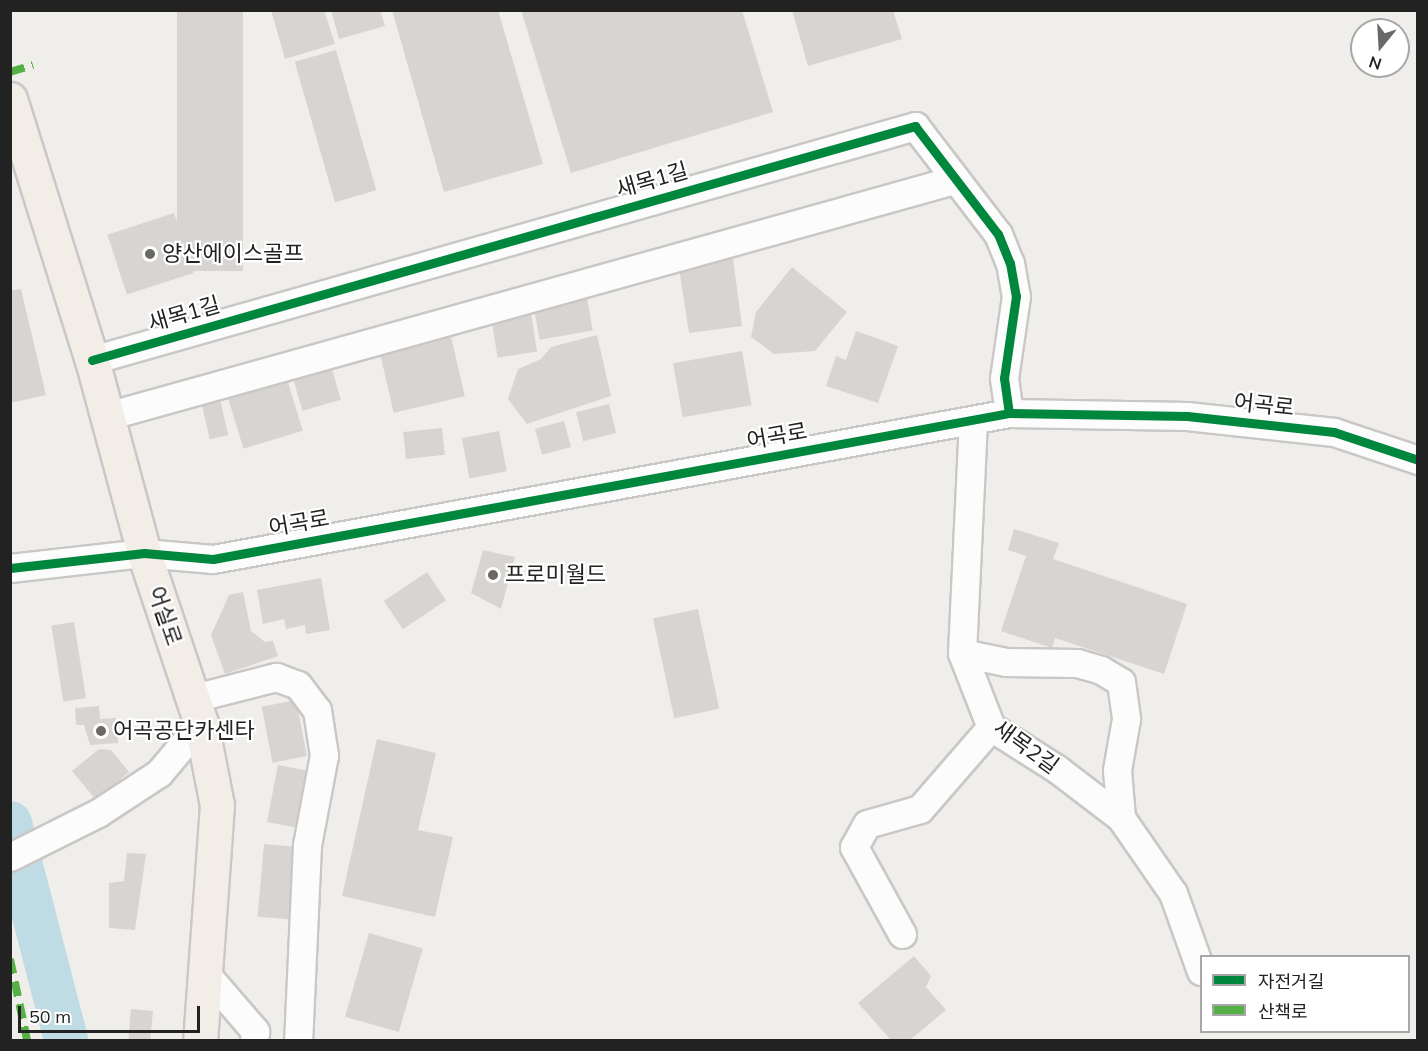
<!DOCTYPE html>
<meta charset="utf-8">
<style>
body{margin:0}
#map{position:relative;width:1428px;height:1051px;overflow:hidden;background:#f0eeeb;font-family:Mulish,"Noto Sans KR",sans-serif}
div>[style]{position:absolute}
[style*='--x']{left:calc(var(--x)*1px);top:calc(var(--y)*1px);width:calc(var(--w)*1px);rotate:calc(var(--a)*1deg)}
.river>*{height:44px;margin:-22px;padding:0 22px;transform-origin:22px;border-radius:22px;background:#bfdbe3}
.building>*{inset:0;background:#d7d4d2;transform-origin:0 0}
.roads{filter:drop-shadow(2px 0 #c9c8c7) drop-shadow(-2px 0 #c9c8c7) drop-shadow(0 2px #c9c8c7) drop-shadow(0 -2px #c9c8c7)}
.minor>*{height:27px;margin:-13.5px;padding:0 13.5px;transform-origin:13.5px;border-radius:13.5px;background:#fdfcfc}
.major>*{height:33px;margin:-16.5px;padding:0 16.5px;transform-origin:16.5px;border-radius:16.5px;background:#f3ede7}
.quiet>*{height:8px;margin-top:-4px;transform-origin:0;background:repeating-linear-gradient(90deg,#55b145 0 15px,transparent 0 23px)}
.cycleway>*{height:9px;margin:-4.5px;padding:0 4.5px;transform-origin:4.5px;border-radius:4.5px;background:#00873e}
.dots>*{width:16px;height:16px;translate:-50% -50%;box-sizing:border-box;border:3px solid #fff;border-radius:50%}
span{translate:-50% -50%;white-space:nowrap;text-align:center;line-height:1.15;-webkit-text-stroke:4.5px #fff;paint-order:stroke}
.street-label{font-size:22px;color:#222}
.poi-label{font-size:22px;color:#222}
.left{translate:0 -50%;text-align:left}
.frame{position:absolute;inset:0;border:12px solid #222;pointer-events:none}
.legend{position:absolute;left:1200px;top:955px;width:210px;height:78px;box-sizing:border-box;background:#fff;border:2px solid #a7a7a7;margin:0;padding:8px 10px;list-style:none;font-size:18px;color:#222}
.legend li{display:flex;align-items:center;gap:12px;height:30px}
.legend b{width:30px;border:2px solid #a7a7a7}
.north{position:absolute;left:1350px;top:18px;width:60px;height:60px;box-sizing:border-box;background:#fff;border:2px solid #a7a7a7;border-radius:50%;rotate:198deg;font-size:16px;font-weight:700;line-height:24px;text-align:center;color:#222}
.north::after{content:'';display:block;margin:auto;width:21px;height:27px;background:#6a6968;clip-path:polygon(50% 0,100% 100%,50% 72%,0 100%)}
.scale{position:absolute;left:18px;top:1006px;width:182px;height:27px;box-sizing:border-box;border:3px solid #222;border-top:0;padding-left:8px;font-size:18px;line-height:21px;white-space:nowrap;color:#222;-webkit-text-stroke:4px #fff;paint-order:stroke}
</style>
<div id="map">
<div class="river">
<i style="--x:10;--y:823;--w:224;--a:75.5"></i>
</div>
<div class="building">
<i style="left:177px;top:10px;width:66px;height:261px"></i>
<i style="clip-path:polygon(271px 10px,324px 10px,335px 44px,285px 59px)"></i>
<i style="clip-path:polygon(331px 10px,380px 10px,385px 26px,339px 39px)"></i>
<i style="clip-path:polygon(392px 10px,498px 10px,543px 164px,444px 192px)"></i>
<i style="clip-path:polygon(521px 10px,742px 10px,773px 112px,571px 173px)"></i>
<i style="clip-path:polygon(792px 10px,893px 10px,902px 39px,808px 66px)"></i>
<i style="left:336px;top:50px;width:146px;height:43px;rotate:74deg"></i>
<i style="left:174px;top:213px;width:63px;height:70px;rotate:72deg"></i>
<i style="clip-path:polygon(732px 251px,742px 326px,689px 333px,679px 268px)"></i>
<i style="clip-path:polygon(792px 267px,847px 312px,815px 351px,774px 354px,751px 337px,756px 312px)"></i>
<i style="clip-path:polygon(21px 289px,46px 395px,10px 403px,10px 291px)"></i>
<i style="left:586px;top:292px;width:39px;height:54px;rotate:80deg"></i>
<i style="left:531px;top:313px;width:39px;height:40px;rotate:81deg"></i>
<i style="clip-path:polygon(856px 331px,898px 346px,878px 403px,826px 386px,836px 356px,846px 360px)"></i>
<i style="left:450px;top:332px;width:66px;height:73px;rotate:77deg"></i>
<i style="clip-path:polygon(597px 335px,611px 396px,527px 424px,508px 399px,518px 369px,541px 359px,551px 347px)"></i>
<i style="left:742px;top:351px;width:55px;height:70px;rotate:80deg"></i>
<i style="left:332px;top:369px;width:32px;height:40px;rotate:74deg"></i>
<i style="left:287px;top:379px;width:54px;height:62px;rotate:73deg"></i>
<i style="left:220px;top:399px;width:37px;height:19px;rotate:77deg"></i>
<i style="left:609px;top:404px;width:30px;height:34px;rotate:76deg"></i>
<i style="left:564px;top:421px;width:27px;height:30px;rotate:75deg"></i>
<i style="left:442px;top:428px;width:27px;height:39px;rotate:84deg"></i>
<i style="left:499px;top:431px;width:41px;height:38px;rotate:79deg"></i>
<i style="clip-path:polygon(1014px 529px,1059px 543px,1053px 559px,1187px 604px,1164px 674px,1055px 638px,1052px 648px,1001px 631px,1026px 556px,1008px 550px)"></i>
<i style="clip-path:polygon(483px 550px,515px 557px,501px 609px,471px 593px)"></i>
<i style="left:427px;top:572px;width:34px;height:52px;rotate:56deg"></i>
<i style="clip-path:polygon(321px 578px,330px 630px,306px 634px,305px 625px,286px 629px,284px 619px,263px 624px,257px 590px)"></i>
<i style="clip-path:polygon(243px 592px,251px 631px,265px 642px,273px 641px,278px 656px,225px 674px,211px 635px,229px 595px)"></i>
<i style="left:698px;top:609px;width:102px;height:46px;rotate:78deg"></i>
<i style="left:74px;top:622px;width:77px;height:23px;rotate:81deg"></i>
<i style="left:296px;top:700px;width:57px;height:35px;rotate:79deg"></i>
<i style="clip-path:polygon(99px 706px,100px 719px,116px 718px,118px 743px,90px 745px,84px 725px,76px 725px,75px 708px)"></i>
<i style="clip-path:polygon(377px 739px,436px 753px,418px 830px,453px 837px,435px 917px,342px 896px)"></i>
<i style="clip-path:polygon(99px 749px,111px 750px,129px 772px,96px 800px,72px 771px)"></i>
<i style="left:278px;top:765px;width:36px;height:58px;rotate:11deg"></i>
<i style="left:264px;top:844px;width:33px;height:73px;rotate:5deg"></i>
<i style="clip-path:polygon(127px 853px,146px 854px,135px 930px,109px 928px,109px 883px,124px 881px)"></i>
<i style="left:369px;top:933px;width:56px;height:87px;rotate:16deg"></i>
<i style="clip-path:polygon(914px 956px,931px 976px,926px 987px,946px 1010px,910px 1040px,891px 1040px,858px 1003px)"></i>
<i style="left:131px;top:1009px;width:22px;height:31px;rotate:5deg"></i>
</div>
<div class="roads">
<div class="minor">
<i style="--x:92;--y:360;--w:856;--a:-15.87"></i>
<i style="--x:915;--y:126;--w:136;--a:52.5"></i>
<i style="--x:998;--y:234;--w:31;--a:68"></i>
<i style="--x:1010;--y:263;--w:34;--a:80"></i>
<i style="--x:1016;--y:296;--w:83;--a:98.3"></i>
<i style="--x:1004;--y:378;--w:35;--a:82"></i>
<i style="--x:107;--y:416;--w:879;--a:-15.57"></i>
<i style="--x:973;--y:420;--w:233;--a:92.7"></i>
<i style="--x:962;--y:653;--w:45;--a:11.6"></i>
<i style="--x:1006;--y:662;--w:71;--a:0.8"></i>
<i style="--x:1077;--y:663;--w:25;--a:16"></i>
<i style="--x:1101;--y:670;--w:23;--a:31"></i>
<i style="--x:1121;--y:682;--w:37;--a:82"></i>
<i style="--x:1126;--y:719;--w:52;--a:100"></i>
<i style="--x:1117;--y:770;--w:48;--a:85.2"></i>
<i style="--x:1121;--y:818;--w:91;--a:55.3"></i>
<i style="--x:1173;--y:893;--w:83;--a:70.3"></i>
<i style="--x:10;--y:568;--w:135;--a:-6.4"></i>
<i style="--x:144;--y:553;--w:69;--a:5"></i>
<i style="--x:213;--y:559;--w:809;--a:-10.39"></i>
<i style="--x:1009;--y:413;--w:178;--a:1"></i>
<i style="--x:1187;--y:416;--w:148;--a:6.2"></i>
<i style="--x:1334;--y:432;--w:89;--a:18.4"></i>
<i style="--x:962;--y:653;--w:79;--a:68.6"></i>
<i style="--x:991;--y:727;--w:78;--a:32.5"></i>
<i style="--x:1057;--y:769;--w:81;--a:37.4"></i>
<i style="--x:194;--y:698;--w:85;--a:-14.4"></i>
<i style="--x:276;--y:677;--w:23;--a:20"></i>
<i style="--x:298;--y:685;--w:31;--a:53"></i>
<i style="--x:317;--y:710;--w:46;--a:81.2"></i>
<i style="--x:324;--y:755;--w:92;--a:100.7"></i>
<i style="--x:307;--y:845;--w:195;--a:92.6"></i>
<i style="--x:10;--y:857;--w:98;--a:-26.6"></i>
<i style="--x:98;--y:813;--w:73;--a:-33.3"></i>
<i style="--x:159;--y:773;--w:65;--a:-50"></i>
<i style="--x:902;--y:934;--w:99;--a:-118.9"></i>
<i style="--x:854;--y:847;--w:26;--a:-61"></i>
<i style="--x:867;--y:824;--w:55;--a:-15.8"></i>
<i style="--x:920;--y:809;--w:108;--a:-49.1"></i>
<i style="--x:205;--y:973;--w:77;--a:49.2"></i>
<i style="--x:255;--y:1031;--w:9;--a:96"></i>
</div>
<div class="major">
<i style="--x:10;--y:99;--w:274;--a:72.6"></i>
<i style="--x:92;--y:360;--w:200;--a:74.9"></i>
<i style="--x:144;--y:553;--w:179;--a:71.5"></i>
<i style="--x:201;--y:723;--w:84;--a:79"></i>
<i style="--x:217;--y:805;--w:236;--a:94.1"></i>
</div>
</div>
<div class="quiet">
<i style="--x:10;--y:72;--w:24;--a:-17"></i>
<i style="--x:10;--y:959;--w:83;--a:78.1"></i>
</div>
<div class="cycleway">
<i style="--x:92;--y:360;--w:856;--a:-15.87"></i>
<i style="--x:915;--y:126;--w:136;--a:52.5"></i>
<i style="--x:998;--y:234;--w:31;--a:68"></i>
<i style="--x:1010;--y:263;--w:34;--a:80"></i>
<i style="--x:1016;--y:296;--w:83;--a:98.3"></i>
<i style="--x:1004;--y:378;--w:35;--a:82"></i>
<i style="--x:10;--y:568;--w:135;--a:-6.4"></i>
<i style="--x:144;--y:553;--w:69;--a:5"></i>
<i style="--x:213;--y:559;--w:809;--a:-10.39"></i>
<i style="--x:1009;--y:413;--w:178;--a:1"></i>
<i style="--x:1187;--y:416;--w:148;--a:6.2"></i>
<i style="--x:1334;--y:432;--w:89;--a:18.4"></i>
</div>
<div class="dots">
<i style="left:150px;top:254px;background:#6a6968"></i>
<i style="left:493px;top:575px;background:#6a6968"></i>
<i style="left:101px;top:731px;background:#6a6968"></i>
</div>
<div class="street-label">
<span style="left:652px;top:180px;rotate:-16deg">새목1길</span>
<span style="left:184px;top:314px;rotate:-16deg">새목1길</span>
<span style="left:1264px;top:405px;rotate:6deg">어곡로</span>
<span style="left:777px;top:436px;rotate:-10deg">어곡로</span>
<span style="left:299px;top:523px;rotate:-10deg">어곡로</span>
<span style="left:165px;top:616px;rotate:71deg">어실로</span>
<span style="left:1026px;top:747px;rotate:36deg">새목2길</span>
</div>
<div class="poi-label">
<span class="left" style="left:162px;top:254px">양산에이스골프</span>
<span class="left" style="left:505px;top:575px">프로미월드</span>
<span class="left" style="left:113px;top:731px">어곡공단카센타</span>
</div>
<div class="frame"></div>
<ul class="legend">
<li><b style="height:8px;background:#00873e"></b>자전거길</li>
<li><b style="height:8px;background:#55b145"></b>산책로</li>
</ul>
<div class="north">N</div>
<div class="scale">50 m</div>
</div>
